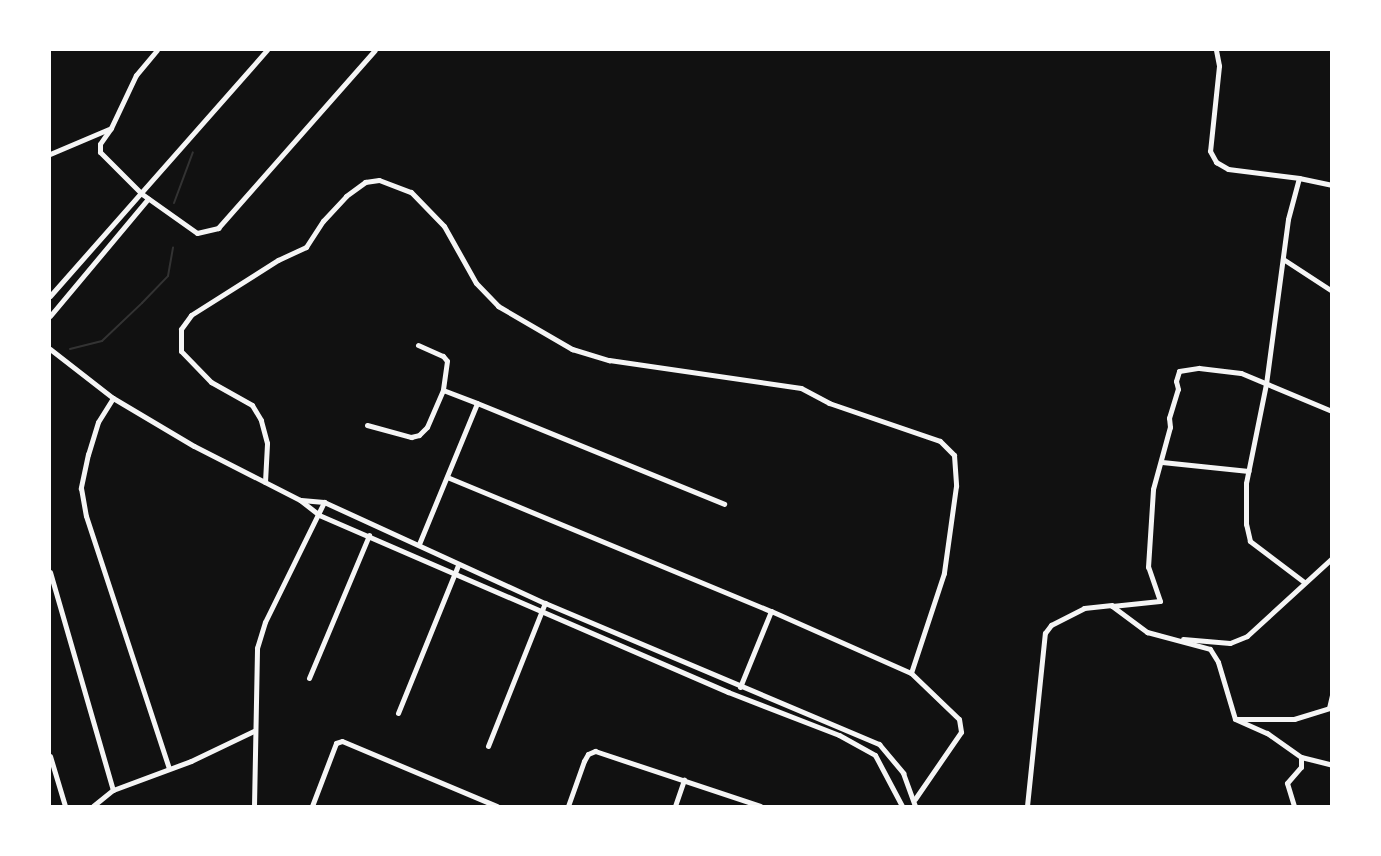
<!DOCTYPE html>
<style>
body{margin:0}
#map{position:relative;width:1381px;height:856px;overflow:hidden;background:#111;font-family:"Fira Sans",sans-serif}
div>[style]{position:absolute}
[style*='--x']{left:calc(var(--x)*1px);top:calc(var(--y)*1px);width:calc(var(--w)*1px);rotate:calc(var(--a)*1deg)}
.stream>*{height:2px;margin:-1px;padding:0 1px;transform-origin:1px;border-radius:1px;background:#333}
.minor>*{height:5px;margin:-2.5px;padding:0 2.5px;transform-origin:2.5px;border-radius:2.5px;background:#f5f5f5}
span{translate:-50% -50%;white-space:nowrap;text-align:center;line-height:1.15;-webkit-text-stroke:5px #fff;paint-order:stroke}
.frame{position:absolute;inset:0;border:51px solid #fff;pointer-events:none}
</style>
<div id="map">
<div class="stream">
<i style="--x:174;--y:203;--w:54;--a:-69.6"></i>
<i style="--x:70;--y:349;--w:33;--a:-14"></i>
<i style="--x:102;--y:341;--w:55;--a:-43.5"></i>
<i style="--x:142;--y:303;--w:37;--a:-46"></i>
<i style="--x:168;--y:276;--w:29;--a:-80"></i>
</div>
<div class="minor">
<i style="--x:157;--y:50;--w:33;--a:130"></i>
<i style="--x:136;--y:75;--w:59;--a:115.3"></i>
<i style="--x:111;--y:128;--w:19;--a:125"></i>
<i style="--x:100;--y:144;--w:8;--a:90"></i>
<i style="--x:100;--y:152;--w:59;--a:45"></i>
<i style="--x:142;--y:194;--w:67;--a:35.3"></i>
<i style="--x:197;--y:233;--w:22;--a:-13"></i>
<i style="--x:218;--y:228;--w:237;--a:-48.6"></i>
<i style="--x:1216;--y:50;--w:16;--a:79"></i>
<i style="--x:1219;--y:66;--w:85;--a:96"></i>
<i style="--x:1210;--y:151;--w:13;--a:61"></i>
<i style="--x:1216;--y:162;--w:14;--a:30"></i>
<i style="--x:1228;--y:169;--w:72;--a:7.2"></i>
<i style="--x:50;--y:154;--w:64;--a:-23"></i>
<i style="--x:1283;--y:259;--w:59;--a:33.1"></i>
<i style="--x:50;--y:296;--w:328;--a:-48.6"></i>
<i style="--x:50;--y:316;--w:153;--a:-50.1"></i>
<i style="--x:418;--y:345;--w:27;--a:24"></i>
<i style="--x:443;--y:356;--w:6;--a:51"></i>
<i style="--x:447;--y:361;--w:29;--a:98"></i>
<i style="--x:50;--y:349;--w:80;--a:37.9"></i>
<i style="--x:113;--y:398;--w:94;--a:30.7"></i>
<i style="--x:194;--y:446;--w:119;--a:27"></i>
<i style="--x:300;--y:500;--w:24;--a:38"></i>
<i style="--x:319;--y:515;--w:446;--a:23.4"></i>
<i style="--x:728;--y:692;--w:119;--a:21.2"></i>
<i style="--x:839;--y:735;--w:41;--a:29.1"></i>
<i style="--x:875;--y:755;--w:58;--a:62.1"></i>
<i style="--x:113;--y:398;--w:28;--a:122"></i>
<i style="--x:98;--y:422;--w:34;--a:107"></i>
<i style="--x:88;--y:454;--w:35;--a:102"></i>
<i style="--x:81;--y:488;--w:28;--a:80"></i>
<i style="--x:86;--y:516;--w:265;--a:71.8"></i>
<i style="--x:367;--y:425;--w:46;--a:15.3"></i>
<i style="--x:411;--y:437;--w:8;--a:-14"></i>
<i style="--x:419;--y:435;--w:11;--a:-45"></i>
<i style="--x:427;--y:427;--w:40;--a:-66.6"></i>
<i style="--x:443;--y:390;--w:36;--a:21"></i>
<i style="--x:1162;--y:462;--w:87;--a:5.9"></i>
<i style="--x:447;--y:477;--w:351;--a:22.5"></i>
<i style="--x:265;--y:482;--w:39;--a:-87"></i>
<i style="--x:267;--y:443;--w:24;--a:-105"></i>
<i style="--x:261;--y:420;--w:17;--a:-121"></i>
<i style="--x:252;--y:405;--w:47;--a:-150.7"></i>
<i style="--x:211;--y:382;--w:43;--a:-134.1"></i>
<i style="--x:181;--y:351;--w:22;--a:-90"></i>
<i style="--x:181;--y:329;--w:17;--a:-54"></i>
<i style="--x:191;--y:315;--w:103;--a:-32.3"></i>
<i style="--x:278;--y:260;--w:31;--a:-25"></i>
<i style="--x:306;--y:247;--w:31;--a:-57"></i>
<i style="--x:323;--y:221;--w:34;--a:-47"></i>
<i style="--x:346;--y:196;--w:24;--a:-36"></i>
<i style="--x:365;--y:182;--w:14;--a:-8"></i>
<i style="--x:379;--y:180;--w:34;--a:21"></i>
<i style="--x:411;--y:192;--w:47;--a:45.9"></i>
<i style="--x:444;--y:226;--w:65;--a:60.7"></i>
<i style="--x:476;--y:283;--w:32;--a:46"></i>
<i style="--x:498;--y:306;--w:86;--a:30.2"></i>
<i style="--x:572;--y:349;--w:39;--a:17"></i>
<i style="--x:609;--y:360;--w:194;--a:8.3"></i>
<i style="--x:801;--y:388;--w:32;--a:28"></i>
<i style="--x:829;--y:403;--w:117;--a:18.9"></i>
<i style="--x:940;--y:441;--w:20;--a:45"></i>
<i style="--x:954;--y:455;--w:31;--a:86"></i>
<i style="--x:956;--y:486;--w:88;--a:97.9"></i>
<i style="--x:944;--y:573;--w:105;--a:108.3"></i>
<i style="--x:301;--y:500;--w:23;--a:5"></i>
<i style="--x:324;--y:502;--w:243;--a:24.6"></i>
<i style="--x:545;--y:603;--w:363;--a:22.9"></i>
<i style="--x:879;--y:744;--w:38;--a:50"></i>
<i style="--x:903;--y:773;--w:35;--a:70"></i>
<i style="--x:419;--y:544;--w:152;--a:-67.6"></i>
<i style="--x:477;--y:403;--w:267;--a:22.2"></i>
<i style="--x:50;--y:572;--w:227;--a:73.9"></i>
<i style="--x:1304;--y:582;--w:68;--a:-142.8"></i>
<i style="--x:1250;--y:541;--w:17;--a:-103"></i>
<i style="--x:1246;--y:524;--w:41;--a:-90"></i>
<i style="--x:1246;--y:483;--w:101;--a:-78.6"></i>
<i style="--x:1266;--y:384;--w:166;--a:-82.4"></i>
<i style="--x:1288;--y:219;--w:42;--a:-75"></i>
<i style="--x:1299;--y:178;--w:34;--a:12"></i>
<i style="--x:1112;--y:606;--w:48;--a:-5.9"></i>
<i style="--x:1160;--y:601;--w:36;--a:-109"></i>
<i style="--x:1148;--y:567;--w:78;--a:-86.3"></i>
<i style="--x:1153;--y:489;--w:64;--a:-74.7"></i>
<i style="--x:1170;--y:427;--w:9;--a:-96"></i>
<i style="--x:1169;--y:418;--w:30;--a:-73"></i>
<i style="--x:1178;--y:389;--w:8;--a:-104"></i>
<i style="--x:1176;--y:381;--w:10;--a:-73"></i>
<i style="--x:1179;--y:371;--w:20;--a:-9"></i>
<i style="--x:1199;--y:368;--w:42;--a:6.8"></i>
<i style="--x:1241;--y:373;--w:99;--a:22.7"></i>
<i style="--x:1112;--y:606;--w:44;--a:36.6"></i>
<i style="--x:1147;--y:632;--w:65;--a:15.1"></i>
<i style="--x:1210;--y:649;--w:15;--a:58"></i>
<i style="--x:1218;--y:662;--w:59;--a:73.4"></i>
<i style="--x:1235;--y:719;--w:35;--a:24"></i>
<i style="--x:1267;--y:733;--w:42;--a:35.2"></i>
<i style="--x:1183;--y:639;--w:47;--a:4.9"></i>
<i style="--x:1230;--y:643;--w:18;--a:-22"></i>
<i style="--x:1247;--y:636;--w:115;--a:-42.5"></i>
<i style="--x:309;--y:678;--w:155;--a:-67.2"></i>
<i style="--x:740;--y:687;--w:82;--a:-67.8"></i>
<i style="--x:771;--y:611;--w:153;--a:23.9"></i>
<i style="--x:911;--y:673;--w:66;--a:43.8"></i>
<i style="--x:959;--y:719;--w:13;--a:81"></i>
<i style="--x:961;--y:732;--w:81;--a:124.5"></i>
<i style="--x:398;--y:713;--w:160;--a:-67.9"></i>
<i style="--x:1237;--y:719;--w:57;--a:0"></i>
<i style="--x:1294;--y:719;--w:37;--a:-17"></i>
<i style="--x:1329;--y:708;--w:13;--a:-77"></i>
<i style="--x:488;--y:746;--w:154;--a:-68.3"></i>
<i style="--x:50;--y:756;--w:52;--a:73.3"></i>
<i style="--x:93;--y:806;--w:26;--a:-39"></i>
<i style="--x:113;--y:790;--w:83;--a:-20.4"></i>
<i style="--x:191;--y:761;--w:70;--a:-25.5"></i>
<i style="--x:254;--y:806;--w:158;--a:-88.9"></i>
<i style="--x:257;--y:648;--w:27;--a:-73"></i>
<i style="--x:265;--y:622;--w:134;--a:-63.8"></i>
<i style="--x:312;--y:806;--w:67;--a:-69.1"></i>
<i style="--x:336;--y:743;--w:6;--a:-18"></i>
<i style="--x:342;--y:741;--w:168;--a:22.8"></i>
<i style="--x:568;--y:806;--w:48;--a:-70.4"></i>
<i style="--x:584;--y:761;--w:8;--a:-60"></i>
<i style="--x:588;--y:754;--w:8;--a:-23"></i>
<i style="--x:595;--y:751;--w:174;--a:18.4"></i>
<i style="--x:675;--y:806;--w:28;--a:-71"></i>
<i style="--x:1027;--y:806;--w:174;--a:-84.1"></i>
<i style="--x:1045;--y:633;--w:10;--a:-53"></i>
<i style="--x:1051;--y:625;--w:37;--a:-27"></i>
<i style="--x:1084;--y:608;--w:28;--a:-6"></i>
<i style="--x:1294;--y:806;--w:24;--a:-107"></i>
<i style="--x:1287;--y:783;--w:21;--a:-49"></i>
<i style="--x:1301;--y:767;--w:10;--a:-90"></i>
<i style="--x:1301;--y:757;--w:32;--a:14"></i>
</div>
<div class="frame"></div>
</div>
